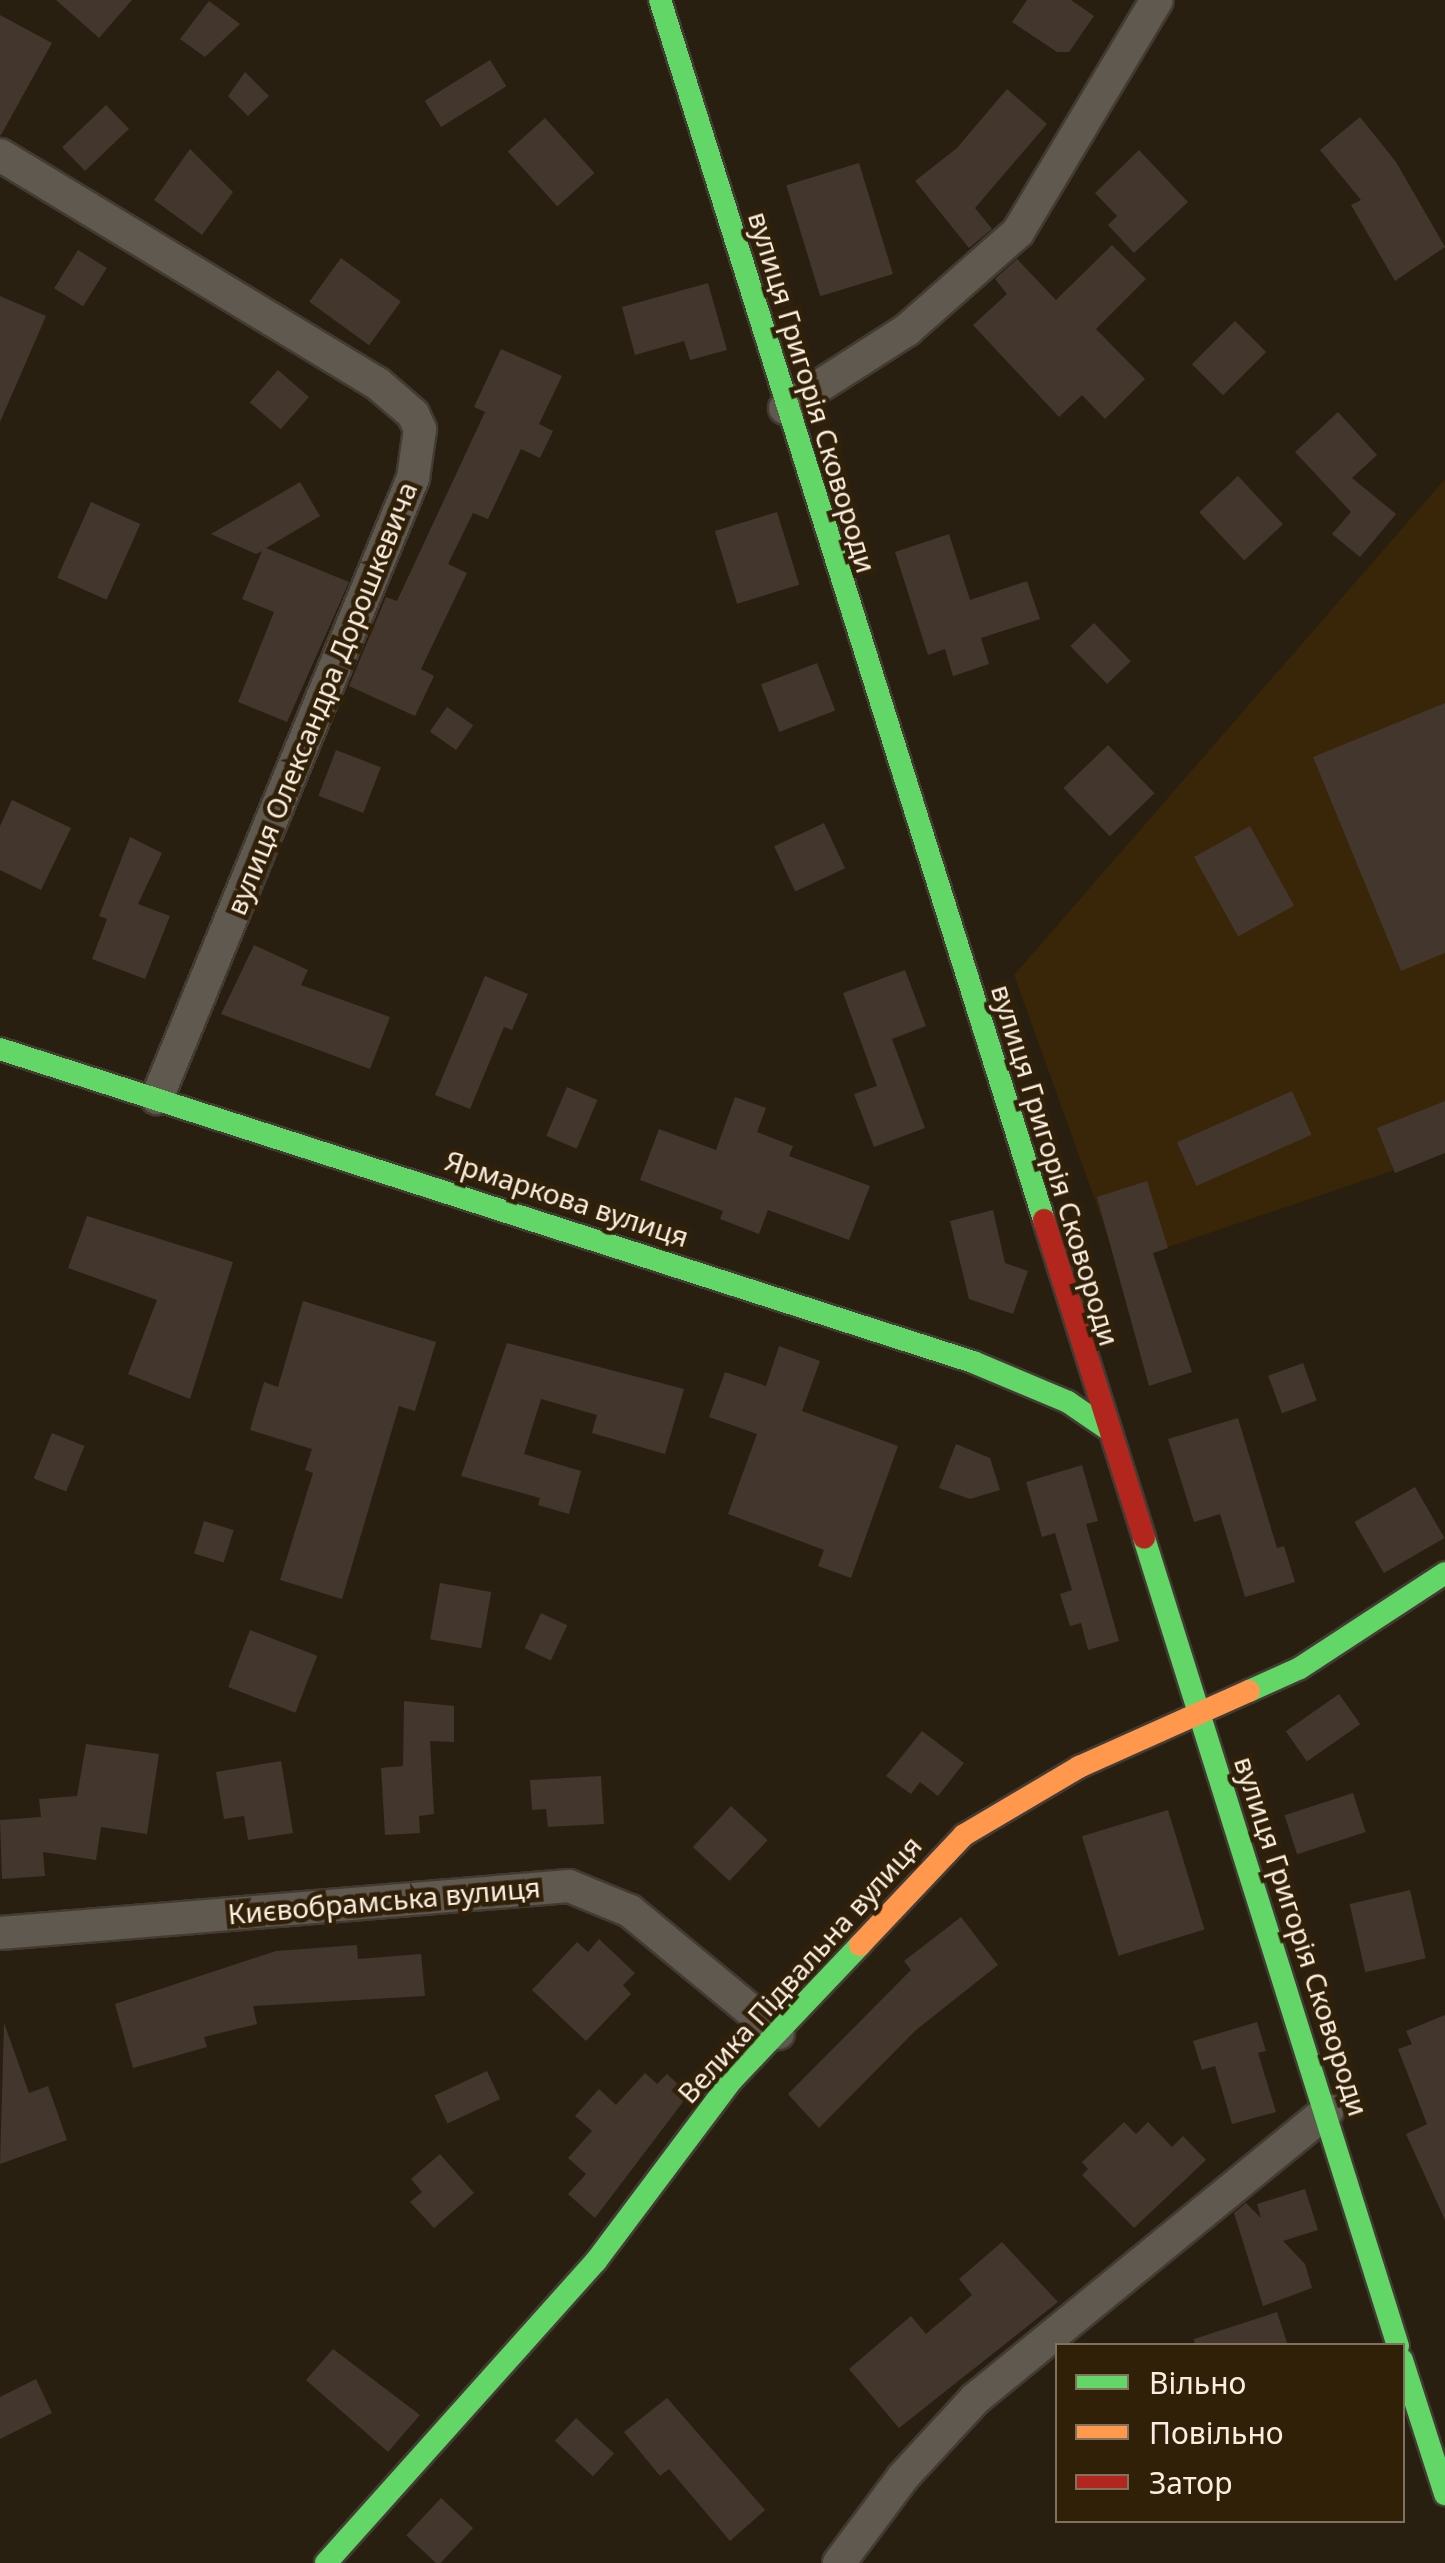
<!DOCTYPE html>
<meta charset="utf-8">
<style>
body{margin:0}
#map{position:relative;width:1445px;height:2563px;overflow:hidden;background:#281f11;font-family:"Noto Sans",sans-serif}
div>[style]{position:absolute}
[style*='--x']{left:calc(var(--x)*1px);top:calc(var(--y)*1px);width:calc(var(--w)*1px);rotate:calc(var(--a)*1deg)}
.built>*{inset:0;background:#392507}
.building>*{inset:0;background:#43362d;transform-origin:0 0}
.roads{filter:drop-shadow(2px 0 #433b32) drop-shadow(-2px 0 #433b32) drop-shadow(0 2px #433b32) drop-shadow(0 -2px #433b32)}
.street>*{height:32px;margin:-16px;padding:0 16px;transform-origin:16px;border-radius:16px;background:#605950}
.fast>*{height:22px;margin:-11px;padding:0 11px;transform-origin:11px;border-radius:11px;background:#63d668}
.slow>*{height:22px;margin:-11px;padding:0 11px;transform-origin:11px;border-radius:11px;background:#ff974d}
.jam>*{height:22px;margin:-11px;padding:0 11px;transform-origin:11px;border-radius:11px;background:#b3261e}
span{translate:-50% -50%;white-space:nowrap;text-align:center;line-height:1.15;-webkit-text-stroke:9px #312008;paint-order:stroke}
.street-label{font-size:28px;color:#faeee0}
.legend{position:absolute;left:1055px;top:2343px;width:350px;height:180px;box-sizing:border-box;background:#312008;border:2px solid #81725e;margin:0;padding:12px 18px;list-style:none;font-size:30px;color:#faeee0}
.legend li{display:flex;align-items:center;gap:20px;height:50px}
.legend b{width:50px;border:2px solid #81725e}
</style>
<div id="map">
<div class="built">
<i style="clip-path:polygon(1445px 479px,1445px 1153px,1118px 1264px,1014px 975px)"></i>
</div>
<div class="building">
<i style="clip-path:polygon(56px 0,132px 0,99px 38px)"></i>
<i style="clip-path:polygon(1027px 0,1071px 0,1094px 16px,1069px 52px,1057px 52px,1012px 22px)"></i>
<i style="clip-path:polygon(209px 1px,240px 24px,205px 57px,180px 39px)"></i>
<i style="clip-path:polygon(0 15px,52px 43px,1px 135px,0 135px)"></i>
<i style="left:490px;top:60px;width:31px;height:77px;rotate:58deg"></i>
<i style="clip-path:polygon(245px 72px,269px 96px,248px 116px,228px 96px)"></i>
<i style="clip-path:polygon(1007px 89px,1047px 124px,975px 208px,992px 229px,969px 248px,915px 181px,957px 148px)"></i>
<i style="left:106px;top:105px;width:33px;height:61px;rotate:46deg"></i>
<i style="clip-path:polygon(1360px 117px,1396px 162px,1445px 247px,1395px 281px,1351px 205px,1361px 200px,1320px 150px)"></i>
<i style="left:545px;top:118px;width:74px;height:50px;rotate:48deg"></i>
<i style="clip-path:polygon(190px 149px,233px 192px,202px 235px,154px 200px)"></i>
<i style="clip-path:polygon(1139px 150px,1188px 202px,1134px 253px,1108px 225px,1117px 216px,1095px 193px)"></i>
<i style="left:859px;top:163px;width:116px;height:76px;rotate:73deg"></i>
<i style="clip-path:polygon(1112px 245px,1146px 279px,1096px 329px,1145px 379px,1105px 419px,1082px 395px,1059px 417px,973px 325px,1007px 294px,995px 279px,1017px 259px,1056px 300px)"></i>
<i style="left:78px;top:250px;width:34px;height:45px;rotate:32deg"></i>
<i style="left:341px;top:258px;width:74px;height:54px;rotate:36deg"></i>
<i style="clip-path:polygon(708px 283px,727px 350px,690px 360px,684px 341px,635px 355px,622px 307px)"></i>
<i style="clip-path:polygon(0 296px,46px 316px,0 422px)"></i>
<i style="left:1235px;top:321px;width:44px;height:61px;rotate:45deg"></i>
<i style="clip-path:polygon(501px 349px,562px 376px,539px 424px,553px 431px,540px 458px,521px 449px,488px 519px,473px 513px,448px 564px,467px 573px,421px 669px,434px 676px,415px 716px,349px 686px,386px 597px,397px 601px,485px 412px,474px 407px)"></i>
<i style="left:278px;top:370px;width:41px;height:43px;rotate:41deg"></i>
<i style="clip-path:polygon(1338px 412px,1377px 455px,1352px 478px,1396px 514px,1360px 557px,1332px 534px,1351px 512px,1295px 452px)"></i>
<i style="left:1238px;top:476px;width:66px;height:53px;rotate:47deg"></i>
<i style="clip-path:polygon(300px 482px,320px 516px,266px 548px,349px 582px,287px 722px,238px 702px,274px 612px,242px 599px,262px 551px,256px 554px,211px 534px)"></i>
<i style="left:91px;top:502px;width:54px;height:83px;rotate:24deg"></i>
<i style="left:777px;top:512px;width:76px;height:65px;rotate:73deg"></i>
<i style="clip-path:polygon(949px 534px,970px 600px,1027px 581px,1040px 619px,981px 638px,989px 664px,953px 676px,945px 649px,928px 655px,895px 552px)"></i>
<i style="left:1094px;top:623px;width:53px;height:33px;rotate:46deg"></i>
<i style="left:817px;top:663px;width:51px;height:60px;rotate:69deg"></i>
<i style="clip-path:polygon(1445px 703px,1445px 953px,1401px 971px,1313px 757px)"></i>
<i style="left:447px;top:707px;width:32px;height:30px;rotate:35deg"></i>
<i style="left:1108px;top:745px;width:67px;height:62px;rotate:46deg"></i>
<i style="left:336px;top:750px;width:48px;height:49px;rotate:21deg"></i>
<i style="clip-path:polygon(12px 800px,71px 828px,41px 890px,0 870px,0 826px)"></i>
<i style="left:824px;top:823px;width:50px;height:55px;rotate:65deg"></i>
<i style="left:1250px;top:826px;width:91px;height:64px;rotate:61deg"></i>
<i style="clip-path:polygon(130px 837px,162px 853px,138px 904px,170px 916px,145px 979px,92px 959px,107px 919px,99px 916px)"></i>
<i style="clip-path:polygon(254px 945px,308px 970px,301px 985px,390px 1017px,370px 1069px,221px 1014px)"></i>
<i style="clip-path:polygon(905px 970px,926px 1026px,892px 1039px,925px 1128px,874px 1147px,854px 1094px,877px 1086px,843px 993px)"></i>
<i style="clip-path:polygon(485px 976px,528px 994px,512px 1030px,504px 1027px,470px 1109px,435px 1095px)"></i>
<i style="left:567px;top:1087px;width:33px;height:53px;rotate:23deg"></i>
<i style="left:1292px;top:1091px;width:48px;height:126px;rotate:66deg"></i>
<i style="clip-path:polygon(735px 1097px,766px 1108px,757px 1132px,793px 1146px,789px 1156px,870px 1186px,849px 1240px,768px 1210px,759px 1234px,720px 1219px,723px 1211px,640px 1180px,659px 1129px,716px 1150px)"></i>
<i style="clip-path:polygon(1445px 1101px,1445px 1153px,1395px 1173px,1377px 1128px)"></i>
<i style="clip-path:polygon(1147px 1181px,1168px 1248px,1153px 1253px,1192px 1372px,1149px 1386px,1097px 1197px)"></i>
<i style="clip-path:polygon(993px 1210px,1005px 1263px,1028px 1271px,1013px 1314px,969px 1299px,950px 1221px)"></i>
<i style="clip-path:polygon(87px 1216px,233px 1262px,190px 1399px,128px 1374px,157px 1300px,68px 1268px)"></i>
<i style="clip-path:polygon(303px 1301px,436px 1342px,415px 1411px,399px 1406px,342px 1599px,280px 1580px,313px 1473px,305px 1470px,312px 1449px,250px 1430px,264px 1382px,278px 1387px)"></i>
<i style="clip-path:polygon(507px 1343px,684px 1389px,665px 1454px,592px 1433px,597px 1415px,541px 1399px,524px 1454px,581px 1471px,569px 1514px,538px 1505px,540px 1498px,461px 1476px)"></i>
<i style="clip-path:polygon(779px 1346px,820px 1361px,802px 1411px,898px 1446px,851px 1578px,818px 1566px,824px 1550px,728px 1514px,757px 1434px,709px 1417px,725px 1372px,766px 1386px)"></i>
<i style="left:1303px;top:1363px;width:40px;height:37px;rotate:70deg"></i>
<i style="clip-path:polygon(1238px 1418px,1277px 1548px,1284px 1546px,1295px 1582px,1245px 1597px,1220px 1514px,1194px 1522px,1168px 1439px)"></i>
<i style="left:52px;top:1433px;width:35px;height:49px;rotate:22deg"></i>
<i style="clip-path:polygon(956px 1444px,990px 1458px,1000px 1490px,970px 1499px,939px 1488px)"></i>
<i style="clip-path:polygon(1082px 1465px,1098px 1521px,1086px 1524px,1119px 1641px,1088px 1650px,1081px 1623px,1070px 1626px,1060px 1594px,1072px 1590px,1055px 1533px,1042px 1537px,1026px 1482px)"></i>
<i style="left:1415px;top:1487px;width:59px;height:70px;rotate:60deg"></i>
<i style="left:204px;top:1521px;width:31px;height:34px;rotate:17deg"></i>
<i style="left:440px;top:1583px;width:52px;height:57px;rotate:10deg"></i>
<i style="left:541px;top:1613px;width:29px;height:39px;rotate:25deg"></i>
<i style="left:250px;top:1630px;width:72px;height:61px;rotate:21deg"></i>
<i style="left:1339px;top:1694px;width:37px;height:65px;rotate:55deg"></i>
<i style="clip-path:polygon(404px 1701px,454px 1706px,454px 1742px,430px 1741px,434px 1814px,419px 1816px,420px 1833px,385px 1835px,381px 1768px,403px 1766px)"></i>
<i style="clip-path:polygon(922px 1731px,964px 1763px,938px 1796px,920px 1782px,911px 1794px,886px 1776px)"></i>
<i style="clip-path:polygon(86px 1744px,159px 1754px,147px 1834px,101px 1827px,96px 1860px,43px 1852px,45px 1876px,2px 1879px,0 1820px,41px 1817px,39px 1799px,77px 1796px)"></i>
<i style="clip-path:polygon(281px 1761px,293px 1833px,248px 1840px,244px 1816px,224px 1819px,216px 1772px)"></i>
<i style="clip-path:polygon(601px 1776px,604px 1824px,548px 1827px,546px 1809px,532px 1810px,530px 1780px)"></i>
<i style="left:1353px;top:1793px;width:41px;height:72px;rotate:72deg"></i>
<i style="left:731px;top:1806px;width:50px;height:56px;rotate:43deg"></i>
<i style="left:1168px;top:1810px;width:125px;height:90px;rotate:73deg"></i>
<i style="left:1410px;top:1890px;width:70px;height:62px;rotate:77deg"></i>
<i style="clip-path:polygon(961px 1917px,998px 1965px,916px 2030px,819px 2128px,788px 2094px,911px 1970px,904px 1961px)"></i>
<i style="clip-path:polygon(599px 1939px,635px 1973px,623px 1985px,631px 1994px,586px 2041px,532px 1990px,577px 1942px,588px 1952px)"></i>
<i style="clip-path:polygon(357px 1945px,358px 1959px,421px 1954px,425px 1996px,253px 2006px,257px 2024px,204px 2037px,207px 2047px,133px 2068px,115px 2004px,276px 1951px)"></i>
<i style="clip-path:polygon(1445px 2015px,1445px 2220px,1406px 2134px,1427px 2124px,1398px 2049px,1412px 2044px,1406px 2031px)"></i>
<i style="clip-path:polygon(1257px 2022px,1266px 2051px,1258px 2053px,1276px 2112px,1232px 2124px,1215px 2066px,1202px 2070px,1193px 2041px)"></i>
<i style="clip-path:polygon(4px 2023px,29px 2093px,48px 2086px,67px 2140px,0 2164px)"></i>
<i style="left:487px;top:2071px;width:31px;height:58px;rotate:65deg"></i>
<i style="clip-path:polygon(645px 2073px,657px 2084px,667px 2074px,689px 2094px,595px 2218px,568px 2194px,586px 2174px,568px 2158px,592px 2131px,575px 2116px,599px 2089px,616px 2105px)"></i>
<i style="clip-path:polygon(1124px 2122px,1136px 2134px,1148px 2122px,1172px 2147px,1183px 2136px,1206px 2160px,1134px 2228px,1082px 2175px,1088px 2169px,1082px 2162px)"></i>
<i style="clip-path:polygon(440px 2154px,474px 2193px,434px 2228px,410px 2202px,422px 2192px,411px 2179px)"></i>
<i style="clip-path:polygon(1305px 2189px,1318px 2230px,1283px 2241px,1305px 2264px,1312px 2288px,1263px 2306px,1234px 2213px,1246px 2203px,1261px 2218px,1257px 2204px)"></i>
<i style="clip-path:polygon(1002px 2242px,1058px 2302px,899px 2428px,849px 2369px,911px 2316px,926px 2334px,972px 2295px,959px 2279px)"></i>
<i style="clip-path:polygon(1277px 2312px,1288px 2346px,1195px 2346px,1194px 2339px)"></i>
<i style="clip-path:polygon(333px 2349px,420px 2415px,388px 2452px,306px 2380px)"></i>
<i style="clip-path:polygon(36px 2379px,52px 2413px,0 2439px,0 2397px)"></i>
<i style="clip-path:polygon(667px 2398px,765px 2510px,730px 2541px,669px 2469px,660px 2476px,624px 2432px)"></i>
<i style="left:576px;top:2418px;width:52px;height:31px;rotate:43deg"></i>
<i style="left:441px;top:2498px;width:44px;height:51px;rotate:43deg"></i>
</div>
<div class="roads">
<div class="street">
<i style="--x:0;--y:155;--w:441;--a:31.2"></i>
<i style="--x:377;--y:383;--w:48;--a:40.7"></i>
<i style="--x:413;--y:414;--w:17;--a:65"></i>
<i style="--x:420;--y:429;--w:49;--a:98.1"></i>
<i style="--x:413;--y:478;--w:671;--a:112.44"></i>
<i style="--x:785;--y:408;--w:145;--a:-32.6"></i>
<i style="--x:907;--y:330;--w:148;--a:-41.4"></i>
<i style="--x:1018;--y:232;--w:270;--a:-59.1"></i>
<i style="--x:0;--y:1933;--w:571;--a:-4.72"></i>
<i style="--x:569;--y:1886;--w:66;--a:22.3"></i>
<i style="--x:630;--y:1911;--w:192;--a:39.5"></i>
<i style="--x:839;--y:2563;--w:107;--a:-53.3"></i>
<i style="--x:903;--y:2477;--w:106;--a:-47.3"></i>
<i style="--x:975;--y:2399;--w:456;--a:-39.3"></i>
</div>
<div class="fast">
<i style="--x:660;--y:0;--w:1279;--a:72.53"></i>
<i style="--x:0;--y:1049;--w:1022;--a:17.83"></i>
<i style="--x:973;--y:1362;--w:103;--a:22.8"></i>
<i style="--x:1068;--y:1402;--w:46;--a:34.4"></i>
<i style="--x:1144;--y:1538;--w:847;--a:72.55"></i>
<i style="--x:1249;--y:1691;--w:56;--a:-24.3"></i>
<i style="--x:1300;--y:1668;--w:173;--a:-33.2"></i>
<i style="--x:1402;--y:2360;--w:141;--a:72.2"></i>
<i style="--x:326;--y:2563;--w:405;--a:-48.2"></i>
<i style="--x:596;--y:2261;--w:226;--a:-53.1"></i>
<i style="--x:732;--y:2080;--w:186;--a:-46.5"></i>
</div>
<div class="slow">
<i style="--x:860;--y:1945;--w:151;--a:-46.6"></i>
<i style="--x:964;--y:1835;--w:134;--a:-30.6"></i>
<i style="--x:1079;--y:1767;--w:186;--a:-24.1"></i>
</div>
<div class="jam">
<i style="--x:1044;--y:1220;--w:333;--a:72.5"></i>
</div>
</div>
<div class="street-label">
<span style="left:813px;top:392px;rotate:73deg">вулиця Григорія Сковороди</span>
<span style="left:321px;top:698px;rotate:-68deg">вулиця Олександра Дорошкевича</span>
<span style="left:1056px;top:1165px;rotate:73deg">вулиця Григорія Сковороди</span>
<span style="left:567px;top:1198px;rotate:18deg">Ярмаркова вулиця</span>
<span style="left:384px;top:1900px;rotate:-5deg">Києвобрамська вулиця</span>
<span style="left:1302px;top:1936px;rotate:72deg">вулиця Григорія Сковороди</span>
<span style="left:799px;top:1969px;rotate:-48deg">Велика Підвальна вулиця</span>
</div>
<ul class="legend">
<li><b style="height:12px;background:#63d668"></b>Вільно</li>
<li><b style="height:12px;background:#ff974d"></b>Повільно</li>
<li><b style="height:12px;background:#b3261e"></b>Затор</li>
</ul>
</div>
